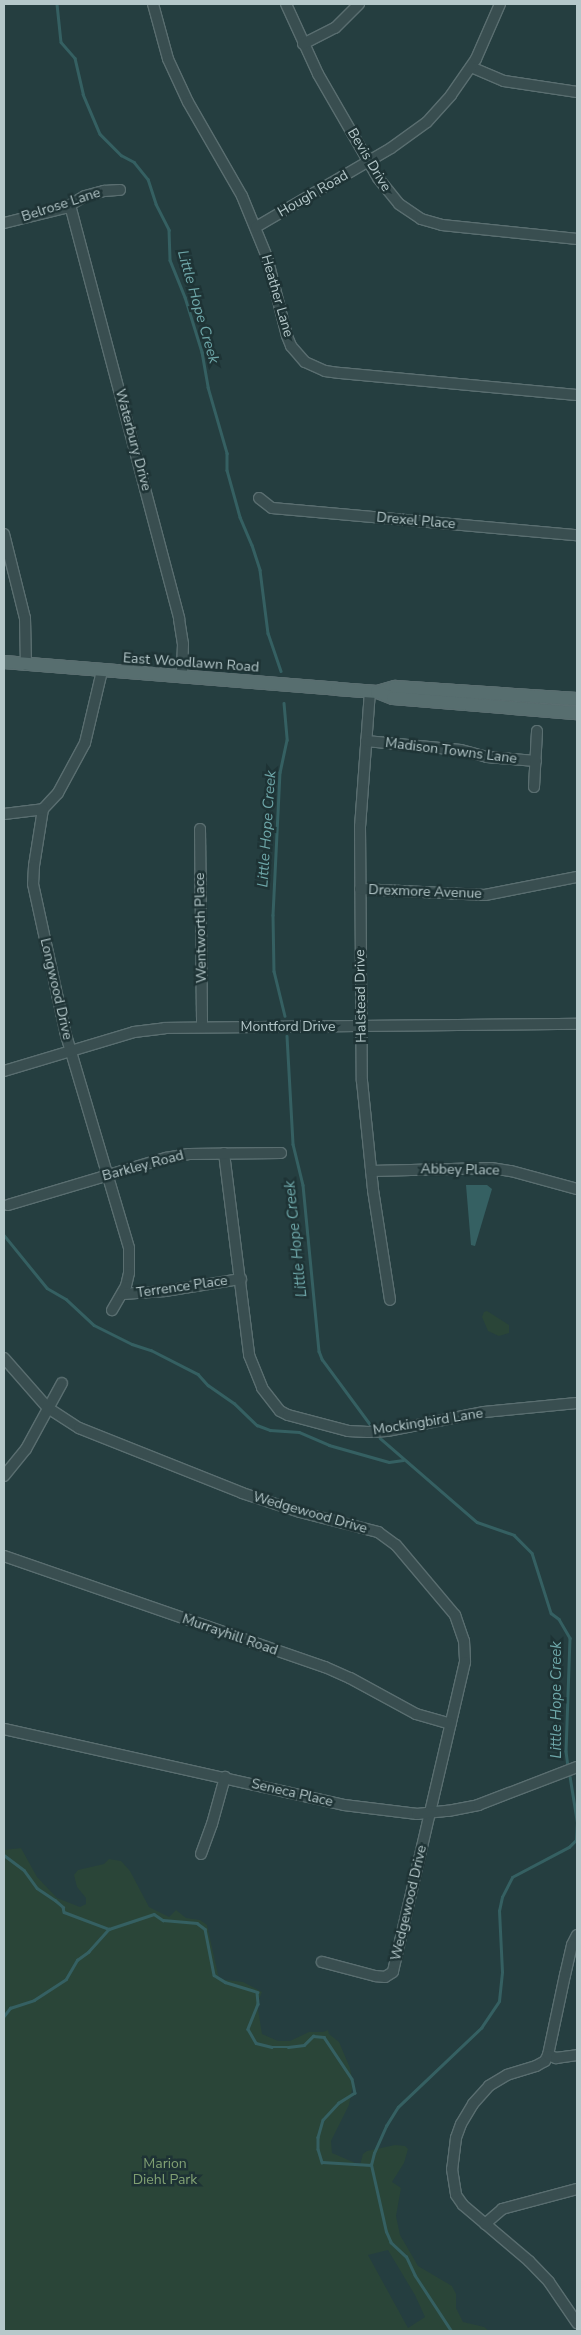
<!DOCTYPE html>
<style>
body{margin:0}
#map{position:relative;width:581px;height:2335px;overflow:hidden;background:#253e40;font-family:"Nunito Sans",sans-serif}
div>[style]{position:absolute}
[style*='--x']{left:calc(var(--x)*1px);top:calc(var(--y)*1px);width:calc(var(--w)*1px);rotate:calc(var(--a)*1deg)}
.green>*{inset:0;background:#2a4538}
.water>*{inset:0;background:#356062}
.stream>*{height:2.5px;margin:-1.25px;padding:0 1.25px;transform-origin:1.25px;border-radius:1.25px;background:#356062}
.roads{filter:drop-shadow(1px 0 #5a6e70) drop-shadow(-1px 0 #5a6e70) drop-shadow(0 1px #5a6e70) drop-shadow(0 -1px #5a6e70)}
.minor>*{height:10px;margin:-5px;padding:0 5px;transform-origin:5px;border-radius:5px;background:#394e50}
.major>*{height:12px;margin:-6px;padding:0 6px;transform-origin:6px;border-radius:6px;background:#576e6f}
span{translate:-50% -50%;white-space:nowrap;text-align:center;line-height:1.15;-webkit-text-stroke:5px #1e3335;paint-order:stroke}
.street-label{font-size:14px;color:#b5c8ca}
.park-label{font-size:14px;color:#81a073}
.water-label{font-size:15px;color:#6ea7a9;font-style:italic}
.frame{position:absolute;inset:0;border:5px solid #b5c8ca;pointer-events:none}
</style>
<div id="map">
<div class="green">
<i style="clip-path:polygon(487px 1311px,509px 1325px,509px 1333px,499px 1336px,488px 1331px,482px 1317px,484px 1312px)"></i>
<i style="clip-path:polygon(evenodd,21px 1848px,37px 1877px,57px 1898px,80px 1907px,86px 1904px,86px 1898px,77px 1887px,74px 1875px,78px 1870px,104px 1864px,109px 1859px,121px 1861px,130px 1871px,149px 1907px,169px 1917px,176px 1910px,186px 1918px,200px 1920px,207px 1925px,219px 1979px,243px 1982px,262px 1992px,257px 2003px,262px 2034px,278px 2041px,290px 2041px,309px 2032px,323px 2032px,328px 2030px,329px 2034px,339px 2042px,350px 2068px,353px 2084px,349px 2105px,331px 2141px,332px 2153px,360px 2165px,363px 2154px,367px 2151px,395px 2145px,405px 2146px,408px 2149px,404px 2163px,392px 2182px,401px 2188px,396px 2216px,400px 2235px,418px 2266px,452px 2286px,456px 2294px,456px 2308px,463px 2322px,484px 2327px,489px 2331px,4px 2331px,4px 1850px,21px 1848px,388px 2250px,415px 2295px,425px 2317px,408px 2328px,368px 2255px,388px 2250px)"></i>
</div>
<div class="water">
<i style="clip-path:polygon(466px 1185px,487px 1185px,492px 1189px,475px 1246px,471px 1245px)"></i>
</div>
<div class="stream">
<i style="--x:57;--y:4;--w:38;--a:84"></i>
<i style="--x:61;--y:42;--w:21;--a:49"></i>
<i style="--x:75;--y:58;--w:37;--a:77"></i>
<i style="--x:83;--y:94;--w:43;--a:67"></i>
<i style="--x:100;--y:134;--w:30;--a:45"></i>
<i style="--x:121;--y:155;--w:15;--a:28"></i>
<i style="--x:134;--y:162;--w:22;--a:51"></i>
<i style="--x:148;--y:179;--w:26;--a:72"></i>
<i style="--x:156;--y:204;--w:29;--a:63"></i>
<i style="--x:169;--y:230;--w:30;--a:88"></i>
<i style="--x:170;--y:260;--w:40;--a:68"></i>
<i style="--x:185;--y:297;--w:58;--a:72.8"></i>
<i style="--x:202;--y:352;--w:36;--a:80"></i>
<i style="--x:208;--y:387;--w:69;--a:73.9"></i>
<i style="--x:227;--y:453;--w:17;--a:90"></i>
<i style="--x:227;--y:470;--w:49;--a:74.5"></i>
<i style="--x:240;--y:517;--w:30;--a:67"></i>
<i style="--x:252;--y:545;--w:26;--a:72"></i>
<i style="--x:260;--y:570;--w:64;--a:82.8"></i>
<i style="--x:268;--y:633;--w:40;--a:71.1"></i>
<i style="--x:284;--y:703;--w:37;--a:85"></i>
<i style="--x:287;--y:740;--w:33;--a:102"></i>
<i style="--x:280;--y:772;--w:143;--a:92.8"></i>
<i style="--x:273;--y:915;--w:56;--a:89"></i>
<i style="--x:274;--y:971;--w:46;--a:76.3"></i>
<i style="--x:287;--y:1036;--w:108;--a:86.8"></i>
<i style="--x:293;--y:1144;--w:42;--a:76.3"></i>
<i style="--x:303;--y:1185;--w:167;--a:84.5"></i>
<i style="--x:319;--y:1351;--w:9;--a:69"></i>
<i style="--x:322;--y:1359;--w:81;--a:53.6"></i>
<i style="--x:4;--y:1235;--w:68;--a:50.9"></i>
<i style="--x:47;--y:1288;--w:22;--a:30"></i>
<i style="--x:66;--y:1299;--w:38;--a:43"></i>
<i style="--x:94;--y:1325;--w:42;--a:26.6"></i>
<i style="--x:132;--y:1344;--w:20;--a:18"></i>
<i style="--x:151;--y:1350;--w:53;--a:27.1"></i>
<i style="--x:198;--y:1374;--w:15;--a:48"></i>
<i style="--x:208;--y:1385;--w:32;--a:35"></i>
<i style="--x:234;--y:1403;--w:32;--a:44"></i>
<i style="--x:257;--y:1425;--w:14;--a:21"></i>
<i style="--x:270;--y:1430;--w:29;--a:4"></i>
<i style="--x:299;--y:1432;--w:33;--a:23"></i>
<i style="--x:329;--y:1445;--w:62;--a:15.8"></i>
<i style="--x:389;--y:1462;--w:14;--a:-8"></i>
<i style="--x:380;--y:1438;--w:128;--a:40.9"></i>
<i style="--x:477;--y:1522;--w:39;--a:19"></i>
<i style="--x:514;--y:1535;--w:25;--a:45"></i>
<i style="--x:532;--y:1553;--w:63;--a:72.4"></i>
<i style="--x:551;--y:1613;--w:10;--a:37"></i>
<i style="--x:559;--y:1619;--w:22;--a:60"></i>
<i style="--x:570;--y:1638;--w:113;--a:92"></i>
<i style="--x:566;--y:1751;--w:17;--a:83"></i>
<i style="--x:4;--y:1855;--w:25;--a:37"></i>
<i style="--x:24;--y:1870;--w:22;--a:54"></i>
<i style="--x:37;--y:1888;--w:22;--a:34"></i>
<i style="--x:55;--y:1900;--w:11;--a:41"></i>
<i style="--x:63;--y:1907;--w:5;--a:79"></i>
<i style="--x:64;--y:1912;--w:48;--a:20.7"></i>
<i style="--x:4;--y:2016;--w:10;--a:-53"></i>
<i style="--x:10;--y:2008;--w:25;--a:-18"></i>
<i style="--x:34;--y:2000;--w:38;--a:-33"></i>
<i style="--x:66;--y:1979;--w:22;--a:-60"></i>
<i style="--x:77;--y:1960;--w:14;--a:-36"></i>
<i style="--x:88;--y:1952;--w:31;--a:-48"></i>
<i style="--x:109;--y:1929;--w:47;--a:-18.4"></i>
<i style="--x:154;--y:1914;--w:11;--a:34"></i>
<i style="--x:163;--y:1920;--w:34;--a:5"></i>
<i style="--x:197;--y:1923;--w:10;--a:37"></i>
<i style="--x:205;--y:1929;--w:47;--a:78.9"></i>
<i style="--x:214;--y:1975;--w:13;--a:32"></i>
<i style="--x:225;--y:1982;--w:34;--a:17"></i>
<i style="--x:257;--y:1992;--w:12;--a:85"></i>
<i style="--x:258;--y:2004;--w:27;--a:112"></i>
<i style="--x:248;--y:2029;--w:16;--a:60"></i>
<i style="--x:256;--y:2043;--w:16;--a:14"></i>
<i style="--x:272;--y:2047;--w:16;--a:0"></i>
<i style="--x:288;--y:2047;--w:16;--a:-7"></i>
<i style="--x:304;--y:2045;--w:13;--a:-45"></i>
<i style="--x:313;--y:2036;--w:11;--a:5"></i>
<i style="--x:324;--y:2037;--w:50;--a:56.3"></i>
<i style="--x:352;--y:2079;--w:14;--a:78"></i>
<i style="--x:355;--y:2093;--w:19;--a:148"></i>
<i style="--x:339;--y:2103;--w:23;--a:133"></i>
<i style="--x:323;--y:2120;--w:18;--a:106"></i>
<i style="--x:318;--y:2137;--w:12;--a:90"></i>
<i style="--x:318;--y:2149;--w:14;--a:73"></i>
<i style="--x:322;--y:2162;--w:49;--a:3.5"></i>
<i style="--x:451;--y:2331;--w:66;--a:-123.2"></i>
<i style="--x:415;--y:2276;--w:21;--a:-115"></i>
<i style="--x:406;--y:2257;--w:21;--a:-137"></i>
<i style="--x:391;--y:2243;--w:12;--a:-114"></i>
<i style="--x:386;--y:2232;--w:69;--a:-102.6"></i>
<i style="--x:371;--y:2165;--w:12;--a:-76"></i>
<i style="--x:374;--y:2153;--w:30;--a:-66"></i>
<i style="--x:386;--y:2126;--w:22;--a:-58"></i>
<i style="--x:398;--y:2107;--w:115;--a:-43.6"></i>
<i style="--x:481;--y:2028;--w:32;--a:-56"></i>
<i style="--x:499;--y:2001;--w:29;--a:-84"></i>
<i style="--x:502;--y:1972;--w:61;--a:-92.8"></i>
<i style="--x:499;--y:1911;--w:14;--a:-78"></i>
<i style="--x:502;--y:1897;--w:22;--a:-63"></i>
<i style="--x:512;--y:1877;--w:64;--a:-27.8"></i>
<i style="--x:569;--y:1847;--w:10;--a:-45"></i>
<i style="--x:576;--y:1840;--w:17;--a:-87"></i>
<i style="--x:577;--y:1823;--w:51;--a:-99.1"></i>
</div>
<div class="roads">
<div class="minor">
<i style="--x:153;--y:4;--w:57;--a:74.7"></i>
<i style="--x:168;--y:59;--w:47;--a:65.1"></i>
<i style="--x:188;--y:102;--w:108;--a:60.1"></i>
<i style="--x:242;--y:196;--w:66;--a:67.7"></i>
<i style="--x:267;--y:257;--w:81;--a:75.8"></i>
<i style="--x:287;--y:336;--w:11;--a:68"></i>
<i style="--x:291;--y:346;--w:21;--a:49"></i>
<i style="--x:305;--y:362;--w:22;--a:24"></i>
<i style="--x:325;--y:371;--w:15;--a:8"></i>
<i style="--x:340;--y:373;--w:238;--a:5.3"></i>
<i style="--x:286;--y:4;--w:77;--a:65.4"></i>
<i style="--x:318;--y:74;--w:120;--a:60"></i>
<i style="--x:378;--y:178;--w:33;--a:51"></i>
<i style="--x:399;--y:204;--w:27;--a:34"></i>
<i style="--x:421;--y:219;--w:22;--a:16"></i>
<i style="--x:442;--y:225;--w:136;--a:5.9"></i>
<i style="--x:303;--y:44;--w:36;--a:-27"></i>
<i style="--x:335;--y:28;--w:34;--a:-45"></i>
<i style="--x:471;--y:67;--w:36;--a:23"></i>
<i style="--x:504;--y:81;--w:74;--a:8.6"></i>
<i style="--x:70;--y:205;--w:428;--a:75.2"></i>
<i style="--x:179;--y:619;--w:25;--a:81"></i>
<i style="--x:183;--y:644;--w:33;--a:92"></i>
<i style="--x:4;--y:223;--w:63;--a:-13.8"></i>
<i style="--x:65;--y:208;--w:23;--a:-31"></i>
<i style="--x:85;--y:196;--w:20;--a:-15"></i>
<i style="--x:104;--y:191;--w:16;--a:-4"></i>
<i style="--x:256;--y:227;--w:156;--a:-30.3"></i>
<i style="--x:391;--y:148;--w:44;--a:-35.8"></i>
<i style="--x:427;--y:122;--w:36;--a:-48"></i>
<i style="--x:451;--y:95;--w:44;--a:-55.2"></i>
<i style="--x:476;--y:59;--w:60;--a:-66.4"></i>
<i style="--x:259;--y:498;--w:16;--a:38"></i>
<i style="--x:272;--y:508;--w:306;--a:5.1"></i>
<i style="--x:4;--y:534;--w:87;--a:76"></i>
<i style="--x:25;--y:618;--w:47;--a:88.8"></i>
<i style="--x:102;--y:671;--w:74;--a:103.3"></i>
<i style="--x:85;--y:743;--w:57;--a:118.4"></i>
<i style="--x:58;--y:793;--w:22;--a:133"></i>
<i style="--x:43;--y:809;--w:58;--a:99"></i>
<i style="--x:34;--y:866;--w:18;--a:93"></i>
<i style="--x:33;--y:884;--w:155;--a:77.7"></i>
<i style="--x:66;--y:1035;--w:222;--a:73.5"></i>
<i style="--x:129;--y:1248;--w:25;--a:90"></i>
<i style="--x:129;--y:1273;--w:13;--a:103"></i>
<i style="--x:126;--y:1286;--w:28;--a:120"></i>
<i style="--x:370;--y:691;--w:135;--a:94.2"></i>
<i style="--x:360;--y:826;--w:255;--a:89.6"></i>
<i style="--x:362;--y:1081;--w:110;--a:84.2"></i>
<i style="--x:373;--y:1190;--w:111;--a:81.2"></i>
<i style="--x:366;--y:741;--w:95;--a:5.4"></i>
<i style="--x:461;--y:750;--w:27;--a:15"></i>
<i style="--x:487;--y:757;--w:49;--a:4.7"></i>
<i style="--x:534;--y:787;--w:56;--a:-86.9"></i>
<i style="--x:4;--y:814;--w:39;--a:-7"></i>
<i style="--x:200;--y:829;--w:198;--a:89.4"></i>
<i style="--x:360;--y:889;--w:125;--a:2.7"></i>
<i style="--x:485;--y:895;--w:94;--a:-11.1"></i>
<i style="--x:4;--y:1071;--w:136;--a:-16.7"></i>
<i style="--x:134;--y:1032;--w:31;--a:-7"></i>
<i style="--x:165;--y:1028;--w:412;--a:-0.6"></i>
<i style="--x:224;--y:1153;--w:204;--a:82.9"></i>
<i style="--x:249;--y:1355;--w:35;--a:68"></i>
<i style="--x:262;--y:1388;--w:29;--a:52"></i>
<i style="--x:280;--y:1411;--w:9;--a:27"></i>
<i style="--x:288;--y:1415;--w:62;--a:14.9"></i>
<i style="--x:348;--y:1431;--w:20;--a:3"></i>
<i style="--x:368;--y:1432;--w:19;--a:-3"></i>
<i style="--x:387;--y:1431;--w:99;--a:-11.1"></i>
<i style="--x:484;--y:1412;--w:93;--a:-5.5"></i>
<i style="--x:371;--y:1171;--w:120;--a:-1.4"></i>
<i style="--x:491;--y:1168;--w:20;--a:9"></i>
<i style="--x:511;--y:1171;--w:68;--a:15.3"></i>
<i style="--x:8;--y:1205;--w:165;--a:-16.6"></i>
<i style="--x:166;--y:1158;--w:23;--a:-10"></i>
<i style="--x:189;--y:1154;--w:92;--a:-0.6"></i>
<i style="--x:123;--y:1294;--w:42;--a:-4.1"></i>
<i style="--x:165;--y:1291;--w:77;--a:-9"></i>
<i style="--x:4;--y:1358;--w:67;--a:48.7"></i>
<i style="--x:48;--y:1408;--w:37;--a:33"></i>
<i style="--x:79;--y:1428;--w:175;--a:21.7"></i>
<i style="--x:242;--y:1493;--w:61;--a:18.1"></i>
<i style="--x:300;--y:1512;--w:81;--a:14.4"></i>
<i style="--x:378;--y:1532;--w:22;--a:36"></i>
<i style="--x:396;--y:1545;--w:92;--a:49.9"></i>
<i style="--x:455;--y:1615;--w:28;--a:71"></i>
<i style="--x:464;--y:1641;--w:21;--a:87"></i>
<i style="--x:465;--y:1662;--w:318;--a:103.1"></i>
<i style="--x:393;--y:1972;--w:9;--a:148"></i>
<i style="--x:385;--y:1977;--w:10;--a:-174"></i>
<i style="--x:375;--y:1976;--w:55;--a:-165.2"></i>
<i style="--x:4;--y:1476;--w:35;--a:-51"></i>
<i style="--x:26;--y:1449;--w:75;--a:-61.4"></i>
<i style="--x:4;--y:1556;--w:340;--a:19.1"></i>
<i style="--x:325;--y:1667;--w:27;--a:24"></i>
<i style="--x:350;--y:1678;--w:75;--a:28.6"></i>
<i style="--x:416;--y:1714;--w:36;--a:16"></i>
<i style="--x:4;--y:1729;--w:348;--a:12.6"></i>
<i style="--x:344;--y:1805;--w:74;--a:7"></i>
<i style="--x:417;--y:1814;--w:31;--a:-6"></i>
<i style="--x:448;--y:1811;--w:31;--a:-11"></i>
<i style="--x:478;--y:1805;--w:106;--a:-21"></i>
<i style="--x:201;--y:1854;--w:32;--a:-70"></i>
<i style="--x:212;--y:1824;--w:49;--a:-74.5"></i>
<i style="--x:577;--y:1935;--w:11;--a:117"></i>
<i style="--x:572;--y:1945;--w:31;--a:103"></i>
<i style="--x:565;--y:1975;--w:82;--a:102"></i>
<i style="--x:548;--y:2055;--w:7;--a:117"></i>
<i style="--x:545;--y:2061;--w:10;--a:151"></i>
<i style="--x:536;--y:2066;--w:30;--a:163"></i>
<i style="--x:507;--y:2075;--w:21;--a:149"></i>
<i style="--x:489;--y:2086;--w:24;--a:132"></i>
<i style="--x:473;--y:2104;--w:23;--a:121"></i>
<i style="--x:461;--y:2124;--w:15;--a:110"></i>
<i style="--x:456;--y:2138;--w:31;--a:97"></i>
<i style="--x:452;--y:2169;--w:26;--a:81"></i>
<i style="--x:456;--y:2195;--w:12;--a:55"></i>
<i style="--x:463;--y:2205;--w:87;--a:40.3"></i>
<i style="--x:529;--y:2261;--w:29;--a:46"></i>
<i style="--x:549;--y:2282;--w:50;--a:55.7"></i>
<i style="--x:548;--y:2055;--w:9;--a:21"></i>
<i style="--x:556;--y:2058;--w:21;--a:-8"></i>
<i style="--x:485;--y:2224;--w:23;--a:-41"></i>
<i style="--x:502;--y:2209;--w:78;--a:-14.9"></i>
</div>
<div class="major">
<i style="--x:4;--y:662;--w:334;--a:4.6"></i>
<i style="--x:337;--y:689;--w:40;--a:4.3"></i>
<i style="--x:377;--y:692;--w:19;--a:-16"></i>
<i style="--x:395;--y:687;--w:182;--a:3.8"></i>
<i style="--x:377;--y:692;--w:17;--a:21"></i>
<i style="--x:393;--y:698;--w:185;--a:4.7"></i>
</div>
</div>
<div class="street-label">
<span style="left:369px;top:160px;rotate:59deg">Bevis Drive</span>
<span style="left:313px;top:194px;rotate:-30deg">Hough Road</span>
<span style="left:61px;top:205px;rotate:-18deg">Belrose Lane</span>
<span style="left:277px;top:296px;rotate:74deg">Heather Lane</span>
<span style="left:133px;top:440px;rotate:75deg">Waterbury Drive</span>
<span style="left:416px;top:521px;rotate:5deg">Drexel Place</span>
<span style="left:191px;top:663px;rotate:4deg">East Woodlawn Road</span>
<span style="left:451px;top:751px;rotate:7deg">Madison Towns Lane</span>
<span style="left:425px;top:892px;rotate:2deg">Drexmore Avenue</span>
<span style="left:201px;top:928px;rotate:-91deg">Wentworth Place</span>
<span style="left:56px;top:989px;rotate:77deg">Longwood Drive</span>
<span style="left:361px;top:996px;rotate:-91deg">Halstead Drive</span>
<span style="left:288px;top:1027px">Montford Drive</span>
<span style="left:143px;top:1166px;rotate:-15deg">Barkley Road</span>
<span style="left:460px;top:1170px;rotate:1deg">Abbey Place</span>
<span style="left:182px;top:1287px;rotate:-8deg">Terrence Place</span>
<span style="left:428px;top:1422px;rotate:-9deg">Mockingbird Lane</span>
<span style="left:310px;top:1513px;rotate:16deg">Wedgewood Drive</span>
<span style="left:230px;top:1635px;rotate:19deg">Murrayhill Road</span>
<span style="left:292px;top:1793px;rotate:13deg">Seneca Place</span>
<span style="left:409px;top:1903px;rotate:-77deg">Wedgewood Drive</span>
</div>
<div class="park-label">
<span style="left:165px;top:2172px">Marion<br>Diehl Park</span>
</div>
<div class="water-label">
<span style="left:198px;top:307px;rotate:74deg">Little Hope Creek</span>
<span style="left:267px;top:829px;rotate:-86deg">Little Hope Creek</span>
<span style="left:296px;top:1239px;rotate:-96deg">Little Hope Creek</span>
<span style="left:557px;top:1700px;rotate:-90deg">Little Hope Creek</span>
</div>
<div class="frame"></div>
</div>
